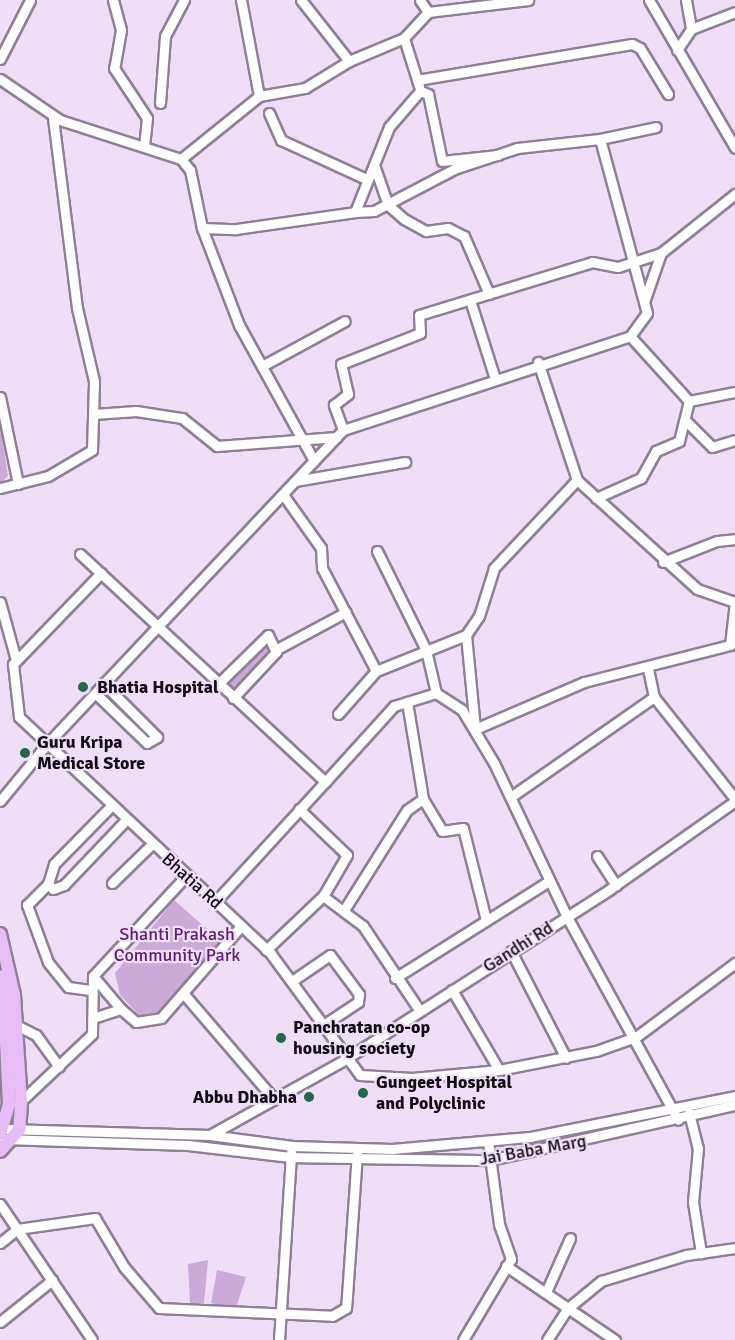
<!DOCTYPE html>
<style>
body{margin:0}
#map{position:relative;width:735px;height:1340px;overflow:hidden;background:#efdff6;font-family:Signika,sans-serif}
div>[style]{position:absolute}
[style*='--x']{left:calc(var(--x)*1px);top:calc(var(--y)*1px);width:calc(var(--w)*1px);rotate:calc(var(--a)*1deg)}
.green>*{inset:0;background:#caabd7}
.roads{filter:drop-shadow(2px 0 #8f8095) drop-shadow(-2px 0 #8f8095) drop-shadow(0 2px #8f8095) drop-shadow(0 -2px #8f8095)}
.minor>*{height:9px;margin:-4.5px;padding:0 4.5px;transform-origin:4.5px;border-radius:4.5px;background:#fff}
.major>*{height:12px;margin:-6px;padding:0 6px;transform-origin:6px;border-radius:6px;background:#e7bdf8}
.dots>*{width:16px;height:16px;translate:-50% -50%;box-sizing:border-box;border:3px solid #efdff6;border-radius:50%}
span{translate:-50% -50%;white-space:nowrap;text-align:center;line-height:1.15;-webkit-text-stroke:4.5px #efdff6;paint-order:stroke}
.poi-label{font-size:18px;color:#130d15;font-weight:700}
.left{translate:0 -50%;text-align:left}
.right{translate:-100% -50%;text-align:right}
.street-label{font-size:18px;color:#130d15}
.park-label{font-size:18px;color:#5c2272}
</style>
<div id="map">
<div class="green">
<i style="clip-path:polygon(0 425px,8px 476px,0 484px)"></i>
<i style="clip-path:polygon(265px 639px,276px 651px,235px 691px,226px 682px)"></i>
<i style="clip-path:polygon(174px 900px,223px 943px,155px 1015px,139px 1015px,120px 995px,115px 973px)"></i>
<i style="clip-path:polygon(208px 1260px,204px 1303px,190px 1304px,188px 1264px)"></i>
<i style="clip-path:polygon(217px 1270px,246px 1277px,236px 1308px,211px 1303px)"></i>
</div>
<div class="roads">
<div class="minor">
<i style="--x:113;--y:0;--w:31;--a:75"></i>
<i style="--x:121;--y:30;--w:39;--a:100"></i>
<i style="--x:114;--y:68;--w:60;--a:56.6"></i>
<i style="--x:147;--y:118;--w:27;--a:96"></i>
<i style="--x:301;--y:0;--w:78;--a:51.8"></i>
<i style="--x:649;--y:0;--w:171;--a:59.8"></i>
<i style="--x:686;--y:0;--w:29;--a:80"></i>
<i style="--x:428;--y:12;--w:101;--a:-6.8"></i>
<i style="--x:677;--y:50;--w:25;--a:-56"></i>
<i style="--x:691;--y:29;--w:47;--a:-21.1"></i>
<i style="--x:0;--y:59;--w:66;--a:-63"></i>
<i style="--x:0;--y:79;--w:73;--a:34.3"></i>
<i style="--x:60;--y:120;--w:127;--a:17.9"></i>
<i style="--x:181;--y:159;--w:14;--a:51"></i>
<i style="--x:190;--y:170;--w:59;--a:78.3"></i>
<i style="--x:202;--y:228;--w:34;--a:2"></i>
<i style="--x:236;--y:229;--w:120;--a:-8.1"></i>
<i style="--x:355;--y:212;--w:92;--a:-68.2"></i>
<i style="--x:389;--y:127;--w:48;--a:-49.3"></i>
<i style="--x:420;--y:91;--w:9;--a:21"></i>
<i style="--x:428;--y:94;--w:68;--a:78.2"></i>
<i style="--x:442;--y:161;--w:56;--a:-6.1"></i>
<i style="--x:417;--y:80;--w:218;--a:-9.5"></i>
<i style="--x:632;--y:44;--w:9;--a:27"></i>
<i style="--x:640;--y:48;--w:54;--a:58.7"></i>
<i style="--x:419;--y:86;--w:50;--a:-107.4"></i>
<i style="--x:404;--y:38;--w:35;--a:-47"></i>
<i style="--x:428;--y:12;--w:14;--a:-124"></i>
<i style="--x:259;--y:96;--w:47;--a:-9.9"></i>
<i style="--x:305;--y:88;--w:52;--a:-31.5"></i>
<i style="--x:349;--y:61;--w:60;--a:-22.7"></i>
<i style="--x:160;--y:103;--w:67;--a:-85.7"></i>
<i style="--x:165;--y:36;--w:41;--a:-62.2"></i>
<i style="--x:269;--y:113;--w:30;--a:66"></i>
<i style="--x:281;--y:140;--w:94;--a:24.6"></i>
<i style="--x:600;--y:139;--w:57;--a:-12.1"></i>
<i style="--x:181;--y:159;--w:100;--a:-38.9"></i>
<i style="--x:259;--y:96;--w:98;--a:-100.6"></i>
<i style="--x:374;--y:165;--w:42;--a:70.7"></i>
<i style="--x:388;--y:205;--w:21;--a:41"></i>
<i style="--x:404;--y:219;--w:25;--a:29"></i>
<i style="--x:426;--y:231;--w:22;--a:-8"></i>
<i style="--x:448;--y:228;--w:18;--a:27"></i>
<i style="--x:464;--y:236;--w:63;--a:66.7"></i>
<i style="--x:355;--y:212;--w:19;--a:-3"></i>
<i style="--x:374;--y:211;--w:90;--a:-27.7"></i>
<i style="--x:454;--y:169;--w:66;--a:-18.4"></i>
<i style="--x:517;--y:148;--w:83;--a:-6.2"></i>
<i style="--x:600;--y:139;--w:180;--a:74.9"></i>
<i style="--x:647;--y:313;--w:29;--a:126"></i>
<i style="--x:202;--y:228;--w:104;--a:69.1"></i>
<i style="--x:239;--y:325;--w:155;--a:61.1"></i>
<i style="--x:470;--y:300;--w:83;--a:72.4"></i>
<i style="--x:644;--y:302;--w:52;--a:-70.9"></i>
<i style="--x:538;--y:362;--w:124;--a:71.7"></i>
<i style="--x:577;--y:480;--w:162;--a:42.2"></i>
<i style="--x:697;--y:589;--w:40;--a:18.9"></i>
<i style="--x:262;--y:366;--w:94;--a:-28.5"></i>
<i style="--x:0;--y:397;--w:89;--a:78.3"></i>
<i style="--x:94;--y:414;--w:42;--a:-4.1"></i>
<i style="--x:136;--y:411;--w:47;--a:8.7"></i>
<i style="--x:182;--y:418;--w:45;--a:38.7"></i>
<i style="--x:217;--y:446;--w:120;--a:-4.3"></i>
<i style="--x:686;--y:421;--w:37;--a:45"></i>
<i style="--x:712;--y:447;--w:24;--a:-17"></i>
<i style="--x:343;--y:430;--w:27;--a:-110"></i>
<i style="--x:334;--y:405;--w:18;--a:-38"></i>
<i style="--x:348;--y:394;--w:31;--a:-103"></i>
<i style="--x:341;--y:364;--w:85;--a:-21.4"></i>
<i style="--x:420;--y:333;--w:18;--a:-93"></i>
<i style="--x:419;--y:315;--w:181;--a:-17"></i>
<i style="--x:592;--y:262;--w:26;--a:11"></i>
<i style="--x:618;--y:267;--w:45;--a:-18"></i>
<i style="--x:661;--y:253;--w:95;--a:-38.6"></i>
<i style="--x:295;--y:481;--w:112;--a:-9.8"></i>
<i style="--x:0;--y:488;--w:49;--a:-14"></i>
<i style="--x:48;--y:476;--w:51;--a:-30.6"></i>
<i style="--x:92;--y:450;--w:69;--a:-88.3"></i>
<i style="--x:94;--y:381;--w:75;--a:-103.1"></i>
<i style="--x:77;--y:308;--w:193;--a:-97.2"></i>
<i style="--x:284;--y:496;--w:64;--a:54.6"></i>
<i style="--x:321;--y:548;--w:20;--a:87"></i>
<i style="--x:322;--y:568;--w:116;--a:62.3"></i>
<i style="--x:596;--y:498;--w:49;--a:-24"></i>
<i style="--x:641;--y:478;--w:31;--a:-61"></i>
<i style="--x:656;--y:451;--w:25;--a:-23"></i>
<i style="--x:679;--y:441;--w:41;--a:-76"></i>
<i style="--x:377;--y:551;--w:110;--a:63.7"></i>
<i style="--x:426;--y:650;--w:44;--a:76.9"></i>
<i style="--x:80;--y:554;--w:335;--a:42.9"></i>
<i style="--x:325;--y:782;--w:103;--a:-47.8"></i>
<i style="--x:394;--y:706;--w:44;--a:-17.2"></i>
<i style="--x:436;--y:693;--w:31;--a:33"></i>
<i style="--x:462;--y:710;--w:62;--a:58.9"></i>
<i style="--x:494;--y:763;--w:170;--a:64.6"></i>
<i style="--x:567;--y:917;--w:231;--a:61.3"></i>
<i style="--x:663;--y:562;--w:58;--a:-21.3"></i>
<i style="--x:717;--y:541;--w:18;--a:-6"></i>
<i style="--x:101;--y:573;--w:127;--a:134"></i>
<i style="--x:13;--y:664;--w:53;--a:83.5"></i>
<i style="--x:19;--y:717;--w:346;--a:43.2"></i>
<i style="--x:271;--y:954;--w:150;--a:53.7"></i>
<i style="--x:360;--y:1075;--w:52;--a:3.3"></i>
<i style="--x:412;--y:1078;--w:87;--a:-5.3"></i>
<i style="--x:499;--y:1070;--w:99;--a:-11.1"></i>
<i style="--x:596;--y:1051;--w:42;--a:-19.3"></i>
<i style="--x:636;--y:1037;--w:124;--a:-36.8"></i>
<i style="--x:0;--y:602;--w:60;--a:74.6"></i>
<i style="--x:466;--y:635;--w:94;--a:84.5"></i>
<i style="--x:475;--y:729;--w:119;--a:-23.3"></i>
<i style="--x:584;--y:682;--w:151;--a:-14.2"></i>
<i style="--x:730;--y:645;--w:43;--a:-83.4"></i>
<i style="--x:277;--y:649;--w:78;--a:-28.2"></i>
<i style="--x:648;--y:669;--w:29;--a:78"></i>
<i style="--x:654;--y:697;--w:130;--a:51.5"></i>
<i style="--x:218;--y:684;--w:70;--a:-44.4"></i>
<i style="--x:268;--y:635;--w:19;--a:65"></i>
<i style="--x:276;--y:652;--w:63;--a:133.1"></i>
<i style="--x:95;--y:693;--w:72;--a:43.9"></i>
<i style="--x:147;--y:743;--w:12;--a:-31"></i>
<i style="--x:157;--y:737;--w:76;--a:-135"></i>
<i style="--x:407;--y:702;--w:98;--a:80.6"></i>
<i style="--x:423;--y:799;--w:37;--a:59"></i>
<i style="--x:442;--y:831;--w:21;--a:-8"></i>
<i style="--x:463;--y:828;--w:95;--a:76"></i>
<i style="--x:338;--y:714;--w:57;--a:-48.5"></i>
<i style="--x:376;--y:671;--w:97;--a:-21.8"></i>
<i style="--x:466;--y:635;--w:23;--a:-56"></i>
<i style="--x:479;--y:616;--w:50;--a:-72.6"></i>
<i style="--x:494;--y:568;--w:121;--a:-46.7"></i>
<i style="--x:512;--y:796;--w:173;--a:-34.9"></i>
<i style="--x:0;--y:801;--w:72;--a:-50.6"></i>
<i style="--x:46;--y:745;--w:433;--a:-46.7"></i>
<i style="--x:343;--y:430;--w:302;--a:-18.1"></i>
<i style="--x:630;--y:336;--w:88;--a:47.8"></i>
<i style="--x:689;--y:401;--w:47;--a:-11.1"></i>
<i style="--x:299;--y:809;--w:66;--a:43.8"></i>
<i style="--x:347;--y:855;--w:48;--a:120.3"></i>
<i style="--x:323;--y:896;--w:50;--a:36.9"></i>
<i style="--x:363;--y:926;--w:102;--a:56.2"></i>
<i style="--x:597;--y:856;--w:35;--a:57"></i>
<i style="--x:112;--y:883;--w:56;--a:-44.3"></i>
<i style="--x:48;--y:884;--w:7;--a:45"></i>
<i style="--x:53;--y:889;--w:12;--a:-20"></i>
<i style="--x:64;--y:885;--w:90;--a:-46.4"></i>
<i style="--x:215;--y:902;--w:163;--a:-47.5"></i>
<i style="--x:344;--y:910;--w:118;--a:-57.8"></i>
<i style="--x:407;--y:810;--w:19;--a:-35"></i>
<i style="--x:266;--y:950;--w:79;--a:-43.5"></i>
<i style="--x:511;--y:951;--w:120;--a:62.8"></i>
<i style="--x:93;--y:976;--w:43;--a:49.7"></i>
<i style="--x:395;--y:978;--w:182;--a:-32.2"></i>
<i style="--x:292;--y:981;--w:46;--a:-34.4"></i>
<i style="--x:330;--y:955;--w:49;--a:53.4"></i>
<i style="--x:359;--y:994;--w:8;--a:97"></i>
<i style="--x:358;--y:1002;--w:43;--a:146.3"></i>
<i style="--x:90;--y:990;--w:22;--a:-172"></i>
<i style="--x:68;--y:987;--w:32;--a:-129"></i>
<i style="--x:48;--y:962;--w:61;--a:-110.2"></i>
<i style="--x:27;--y:905;--w:30;--a:-45"></i>
<i style="--x:48;--y:884;--w:21;--a:-73"></i>
<i style="--x:54;--y:864;--w:81;--a:-45.5"></i>
<i style="--x:452;--y:990;--w:93;--a:59.6"></i>
<i style="--x:183;--y:993;--w:138;--a:49.4"></i>
<i style="--x:93;--y:1018;--w:29;--a:-18"></i>
<i style="--x:121;--y:1009;--w:20;--a:41"></i>
<i style="--x:136;--y:1022;--w:25;--a:-9"></i>
<i style="--x:161;--y:1018;--w:122;--a:-49"></i>
<i style="--x:18;--y:1026;--w:20;--a:27"></i>
<i style="--x:36;--y:1035;--w:39;--a:54"></i>
<i style="--x:18;--y:1104;--w:102;--a:-43.4"></i>
<i style="--x:92;--y:1034;--w:58;--a:-89"></i>
<i style="--x:93;--y:976;--w:137;--a:-47.1"></i>
<i style="--x:689;--y:1113;--w:36;--a:76"></i>
<i style="--x:698;--y:1148;--w:54;--a:95.3"></i>
<i style="--x:693;--y:1202;--w:52;--a:81.1"></i>
<i style="--x:6;--y:1129;--w:204;--a:1.7"></i>
<i style="--x:210;--y:1135;--w:83;--a:7.6"></i>
<i style="--x:292;--y:1146;--w:100;--a:1.7"></i>
<i style="--x:392;--y:1149;--w:139;--a:-5"></i>
<i style="--x:530;--y:1137;--w:209;--a:-11.3"></i>
<i style="--x:210;--y:1135;--w:154;--a:-29.2"></i>
<i style="--x:344;--y:1060;--w:316;--a:-32.7"></i>
<i style="--x:610;--y:889;--w:153;--a:-35.1"></i>
<i style="--x:4;--y:1139;--w:184;--a:1.9"></i>
<i style="--x:188;--y:1145;--w:103;--a:6.7"></i>
<i style="--x:290;--y:1157;--w:200;--a:0.9"></i>
<i style="--x:490;--y:1160;--w:251;--a:-12.7"></i>
<i style="--x:0;--y:1204;--w:164;--a:55.9"></i>
<i style="--x:0;--y:1243;--w:22;--a:-39"></i>
<i style="--x:17;--y:1229;--w:79;--a:-8"></i>
<i style="--x:95;--y:1218;--w:57;--a:59.4"></i>
<i style="--x:124;--y:1267;--w:54;--a:49.5"></i>
<i style="--x:159;--y:1308;--w:173;--a:2.6"></i>
<i style="--x:332;--y:1316;--w:16;--a:-30"></i>
<i style="--x:346;--y:1308;--w:12;--a:-85"></i>
<i style="--x:347;--y:1296;--w:142;--a:-86"></i>
<i style="--x:506;--y:1266;--w:132;--a:34.2"></i>
<i style="--x:546;--y:1292;--w:59;--a:-66"></i>
<i style="--x:0;--y:1322;--w:67;--a:-38.9"></i>
<i style="--x:279;--y:1340;--w:188;--a:-86.3"></i>
<i style="--x:463;--y:1340;--w:94;--a:-59.3"></i>
<i style="--x:511;--y:1259;--w:37;--a:-109"></i>
<i style="--x:499;--y:1224;--w:83;--a:-97.6"></i>
<i style="--x:547;--y:1340;--w:38;--a:-57"></i>
<i style="--x:568;--y:1308;--w:43;--a:-39.3"></i>
<i style="--x:601;--y:1281;--w:89;--a:-17"></i>
<i style="--x:686;--y:1255;--w:49;--a:-8.1"></i>
</div>
<div class="major">
<i style="--x:0;--y:934;--w:63;--a:77.1"></i>
<i style="--x:14;--y:995;--w:109;--a:86.3"></i>
<i style="--x:21;--y:1104;--w:26;--a:94"></i>
<i style="--x:19;--y:1130;--w:28;--a:132"></i>
<i style="--x:0;--y:1134;--w:30;--a:-73"></i>
<i style="--x:9;--y:1105;--w:129;--a:-92.7"></i>
</div>
</div>
<div class="dots">
<i style="left:83px;top:687px;background:#2a644e"></i>
<i style="left:25px;top:753px;background:#2a644e"></i>
<i style="left:281px;top:1038px;background:#2a644e"></i>
<i style="left:363px;top:1093px;background:#2a644e"></i>
<i style="left:309px;top:1097px;background:#2a644e"></i>
</div>
<div class="poi-label">
<span class="left" style="left:97px;top:687px">Bhatia Hospital</span>
<span class="left" style="left:37px;top:753px">Guru Kripa<br>Medical Store</span>
<span class="left" style="left:293px;top:1038px">Panchratan co-op<br>housing society</span>
<span class="left" style="left:376px;top:1093px">Gungeet Hospital<br>and Polyclinic</span>
<span class="right" style="left:297px;top:1097px">Abbu Dhabha</span>
</div>
<div class="street-label">
<span style="left:192px;top:881px;rotate:42deg">Bhatia Rd</span>
<span style="left:518px;top:947px;rotate:-32deg">Gandhi Rd</span>
<span style="left:533px;top:1150px;rotate:-10deg">Jai Baba Marg</span>
</div>
<div class="park-label">
<span style="left:177px;top:945px">Shanti Prakash<br>Community Park</span>
</div>
</div>
